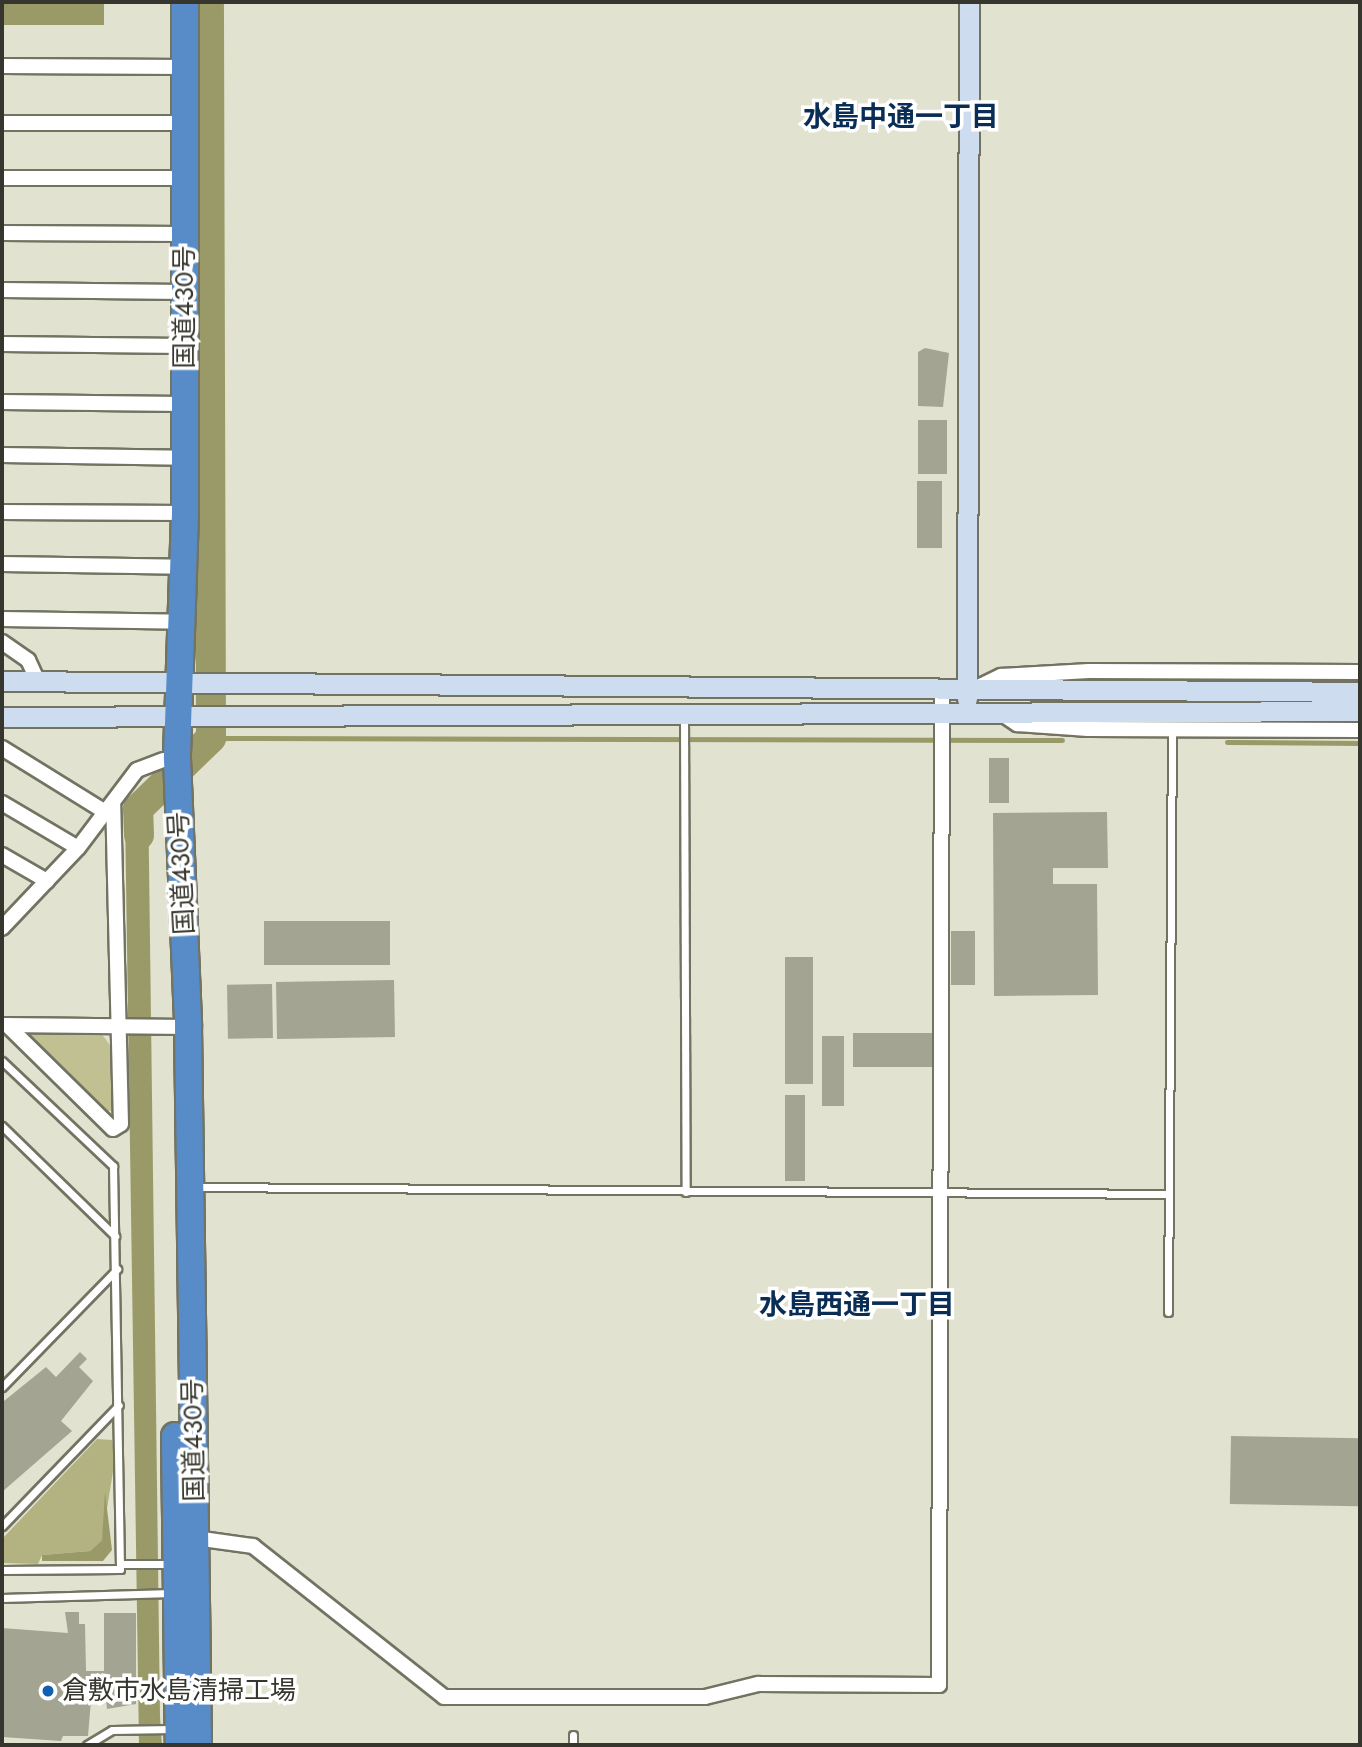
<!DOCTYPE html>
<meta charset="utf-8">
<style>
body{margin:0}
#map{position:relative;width:1362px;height:1747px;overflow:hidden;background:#e1e2cf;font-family:Jost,"Noto Sans JP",sans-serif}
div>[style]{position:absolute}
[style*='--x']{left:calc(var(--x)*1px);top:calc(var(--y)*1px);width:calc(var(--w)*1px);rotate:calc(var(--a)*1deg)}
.green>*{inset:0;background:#c0c093}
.forest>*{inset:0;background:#b3b381}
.water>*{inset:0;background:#9a9a69;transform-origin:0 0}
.stream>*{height:5px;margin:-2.5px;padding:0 2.5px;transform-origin:2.5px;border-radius:2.5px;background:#9a9a69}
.river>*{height:30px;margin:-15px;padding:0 15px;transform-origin:15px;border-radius:15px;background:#9a9a69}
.building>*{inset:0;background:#a4a493;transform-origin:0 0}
.roads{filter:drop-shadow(2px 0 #737362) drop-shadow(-2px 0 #737362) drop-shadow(0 2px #737362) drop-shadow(0 -2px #737362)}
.lane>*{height:7px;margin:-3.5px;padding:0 3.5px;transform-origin:3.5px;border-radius:3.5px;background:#fff}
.street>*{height:14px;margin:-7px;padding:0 7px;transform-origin:7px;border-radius:7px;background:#fff}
.secondary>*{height:19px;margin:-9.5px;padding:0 9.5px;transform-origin:9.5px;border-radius:9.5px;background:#cddcef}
.highway>*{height:26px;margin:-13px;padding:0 13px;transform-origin:13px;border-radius:13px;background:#588cc9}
.dots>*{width:19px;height:19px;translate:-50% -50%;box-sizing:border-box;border:4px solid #fff;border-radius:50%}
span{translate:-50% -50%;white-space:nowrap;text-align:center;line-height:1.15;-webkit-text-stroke:7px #fff;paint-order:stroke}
.street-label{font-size:26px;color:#36362e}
.poi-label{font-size:26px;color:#36362e}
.left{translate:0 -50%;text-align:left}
.neighbourhood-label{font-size:28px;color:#092d54;font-weight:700}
.frame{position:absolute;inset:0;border:4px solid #36362e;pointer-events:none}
</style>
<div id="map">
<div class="green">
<i style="clip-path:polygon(27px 1033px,101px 1033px,113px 1049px,113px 1110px,105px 1112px)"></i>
</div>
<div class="forest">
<i style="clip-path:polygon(97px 1439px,112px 1440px,115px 1459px,102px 1540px,90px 1551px,42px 1555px,38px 1564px,2px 1563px,2px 1539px)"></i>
</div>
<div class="water">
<i style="left:2px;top:2px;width:102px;height:23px"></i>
<i style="clip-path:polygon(148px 786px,160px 1717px,162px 1745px,139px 1745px,125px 813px)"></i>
<i style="clip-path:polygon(105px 1492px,112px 1550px,103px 1561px,42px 1561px,42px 1555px,90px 1551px,102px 1540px)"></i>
</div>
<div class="stream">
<i style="--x:217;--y:2;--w:676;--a:89.66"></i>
<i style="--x:218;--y:738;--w:51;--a:-86.6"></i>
<i style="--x:221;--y:738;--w:841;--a:0.14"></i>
<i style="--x:1227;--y:742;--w:133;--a:0.4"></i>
</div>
<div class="river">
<i style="--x:139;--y:835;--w:26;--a:-92"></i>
<i style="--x:138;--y:809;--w:102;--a:-44.2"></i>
<i style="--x:211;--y:738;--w:736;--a:-90.16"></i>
</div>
<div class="building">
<i style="clip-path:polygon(925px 348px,949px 353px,943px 407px,918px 406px,918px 352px)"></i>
<i style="left:918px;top:420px;width:29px;height:54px"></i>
<i style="left:917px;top:481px;width:25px;height:67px"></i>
<i style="left:989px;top:758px;width:20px;height:45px"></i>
<i style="clip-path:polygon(1107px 812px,1108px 868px,1053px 868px,1053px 884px,1097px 884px,1098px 995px,994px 996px,993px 813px)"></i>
<i style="left:264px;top:921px;width:126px;height:44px"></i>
<i style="left:951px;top:931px;width:24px;height:54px"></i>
<i style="left:785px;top:957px;width:28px;height:127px"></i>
<i style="left:394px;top:980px;width:57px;height:118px;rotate:89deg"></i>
<i style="left:272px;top:984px;width:54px;height:45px;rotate:89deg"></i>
<i style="left:853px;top:1033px;width:79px;height:34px"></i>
<i style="left:822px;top:1036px;width:22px;height:70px"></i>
<i style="left:785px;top:1095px;width:20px;height:86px"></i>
<i style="clip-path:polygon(80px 1352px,87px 1359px,79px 1367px,93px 1381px,61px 1421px,72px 1431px,2px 1492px,4px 1401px,46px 1367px,56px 1377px)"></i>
<i style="left:1231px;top:1436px;width:129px;height:68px;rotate:1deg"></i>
<i style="clip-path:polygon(65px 1612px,79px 1612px,79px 1624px,85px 1624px,86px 1671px,104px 1671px,104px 1613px,136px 1613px,136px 1704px,107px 1709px,104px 1677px,93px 1677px,88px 1736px,63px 1736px,61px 1741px,2px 1737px,2px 1628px,68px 1633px)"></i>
</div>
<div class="roads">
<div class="lane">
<i style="--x:684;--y:717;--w:475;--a:89.8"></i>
<i style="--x:2;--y:1061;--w:153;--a:43.4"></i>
<i style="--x:113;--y:1166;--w:398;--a:89"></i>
<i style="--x:120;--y:1564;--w:5;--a:90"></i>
<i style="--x:120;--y:1569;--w:118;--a:179.5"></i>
<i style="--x:2;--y:1126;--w:158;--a:44.2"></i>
<i style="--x:197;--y:1187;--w:972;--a:0.41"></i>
<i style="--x:1168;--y:1312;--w:581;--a:-89.61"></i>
<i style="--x:2;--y:1387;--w:165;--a:-45.7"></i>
<i style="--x:2;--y:1526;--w:168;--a:-46"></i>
<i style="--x:120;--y:1564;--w:50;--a:0"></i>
<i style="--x:2;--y:1598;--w:170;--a:-1.7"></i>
<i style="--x:87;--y:1745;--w:29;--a:-31"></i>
<i style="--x:112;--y:1730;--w:61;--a:-0.9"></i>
<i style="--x:573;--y:1745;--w:10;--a:-90"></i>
</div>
<div class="street">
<i style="--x:2;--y:66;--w:184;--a:0.3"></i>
<i style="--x:2;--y:123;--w:183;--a:0"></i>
<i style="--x:2;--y:178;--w:183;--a:0"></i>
<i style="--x:2;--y:233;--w:183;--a:0.3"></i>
<i style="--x:2;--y:290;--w:183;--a:0.6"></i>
<i style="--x:2;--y:344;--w:183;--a:0.6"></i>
<i style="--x:2;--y:402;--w:182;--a:0.6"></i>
<i style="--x:2;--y:455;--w:182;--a:0.9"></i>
<i style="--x:2;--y:512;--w:183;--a:0.3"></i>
<i style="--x:2;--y:564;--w:181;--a:0.9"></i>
<i style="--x:2;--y:619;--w:182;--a:0.9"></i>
<i style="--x:2;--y:642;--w:32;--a:35"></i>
<i style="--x:28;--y:660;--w:23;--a:65"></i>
<i style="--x:976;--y:688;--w:28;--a:-26"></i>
<i style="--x:1001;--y:676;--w:88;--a:-3.3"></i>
<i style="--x:1089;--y:671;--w:271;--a:0.2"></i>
<i style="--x:999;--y:712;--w:22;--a:34"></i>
<i style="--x:1017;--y:724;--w:71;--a:4"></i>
<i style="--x:1088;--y:729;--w:272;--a:0.2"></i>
<i style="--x:2;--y:748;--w:123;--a:31.8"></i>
<i style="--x:2;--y:803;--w:88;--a:30.6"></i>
<i style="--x:2;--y:855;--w:52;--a:30"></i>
<i style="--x:2;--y:928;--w:110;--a:-46.5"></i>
<i style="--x:78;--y:848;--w:98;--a:-52.9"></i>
<i style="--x:137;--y:770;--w:28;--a:-21"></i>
<i style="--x:3;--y:1025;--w:185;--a:0.6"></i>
<i style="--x:7;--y:1025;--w:148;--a:44.5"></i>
<i style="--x:113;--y:1129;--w:9;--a:-32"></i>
<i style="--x:121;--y:1124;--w:319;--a:-91.4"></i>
<i style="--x:195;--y:1538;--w:59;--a:7.9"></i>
<i style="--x:253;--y:1546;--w:243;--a:38.3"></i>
<i style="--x:444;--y:1697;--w:261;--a:0"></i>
<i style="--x:705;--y:1697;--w:55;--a:-13.8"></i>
<i style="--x:758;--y:1684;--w:181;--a:0.3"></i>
<i style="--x:939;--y:1685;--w:998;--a:-89.83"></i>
</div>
<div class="secondary">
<i style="--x:2;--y:681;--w:1358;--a:0.46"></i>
<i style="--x:967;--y:699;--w:697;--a:-89.84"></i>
<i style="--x:2;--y:717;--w:1358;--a:-0.25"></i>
</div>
<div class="highway">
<i style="--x:185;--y:2;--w:511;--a:90"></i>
<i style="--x:185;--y:513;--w:246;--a:91.9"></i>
<i style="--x:177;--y:759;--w:268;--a:87.6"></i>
<i style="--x:188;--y:1027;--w:718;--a:89.2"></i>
<i style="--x:175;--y:1436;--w:309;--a:89.3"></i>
</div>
</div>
<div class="dots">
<i style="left:48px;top:1691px;background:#1161b0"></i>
</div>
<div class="street-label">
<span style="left:185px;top:307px;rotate:-90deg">国道430号</span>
<span style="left:182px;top:873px;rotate:-93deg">国道430号</span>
<span style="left:194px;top:1440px;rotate:-91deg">国道430号</span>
</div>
<div class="poi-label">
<span class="left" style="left:62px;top:1691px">倉敷市水島清掃工場</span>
</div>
<div class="neighbourhood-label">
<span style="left:901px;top:117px">水島中通一丁目</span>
<span style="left:857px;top:1305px">水島西通一丁目</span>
</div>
<div class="frame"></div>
</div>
